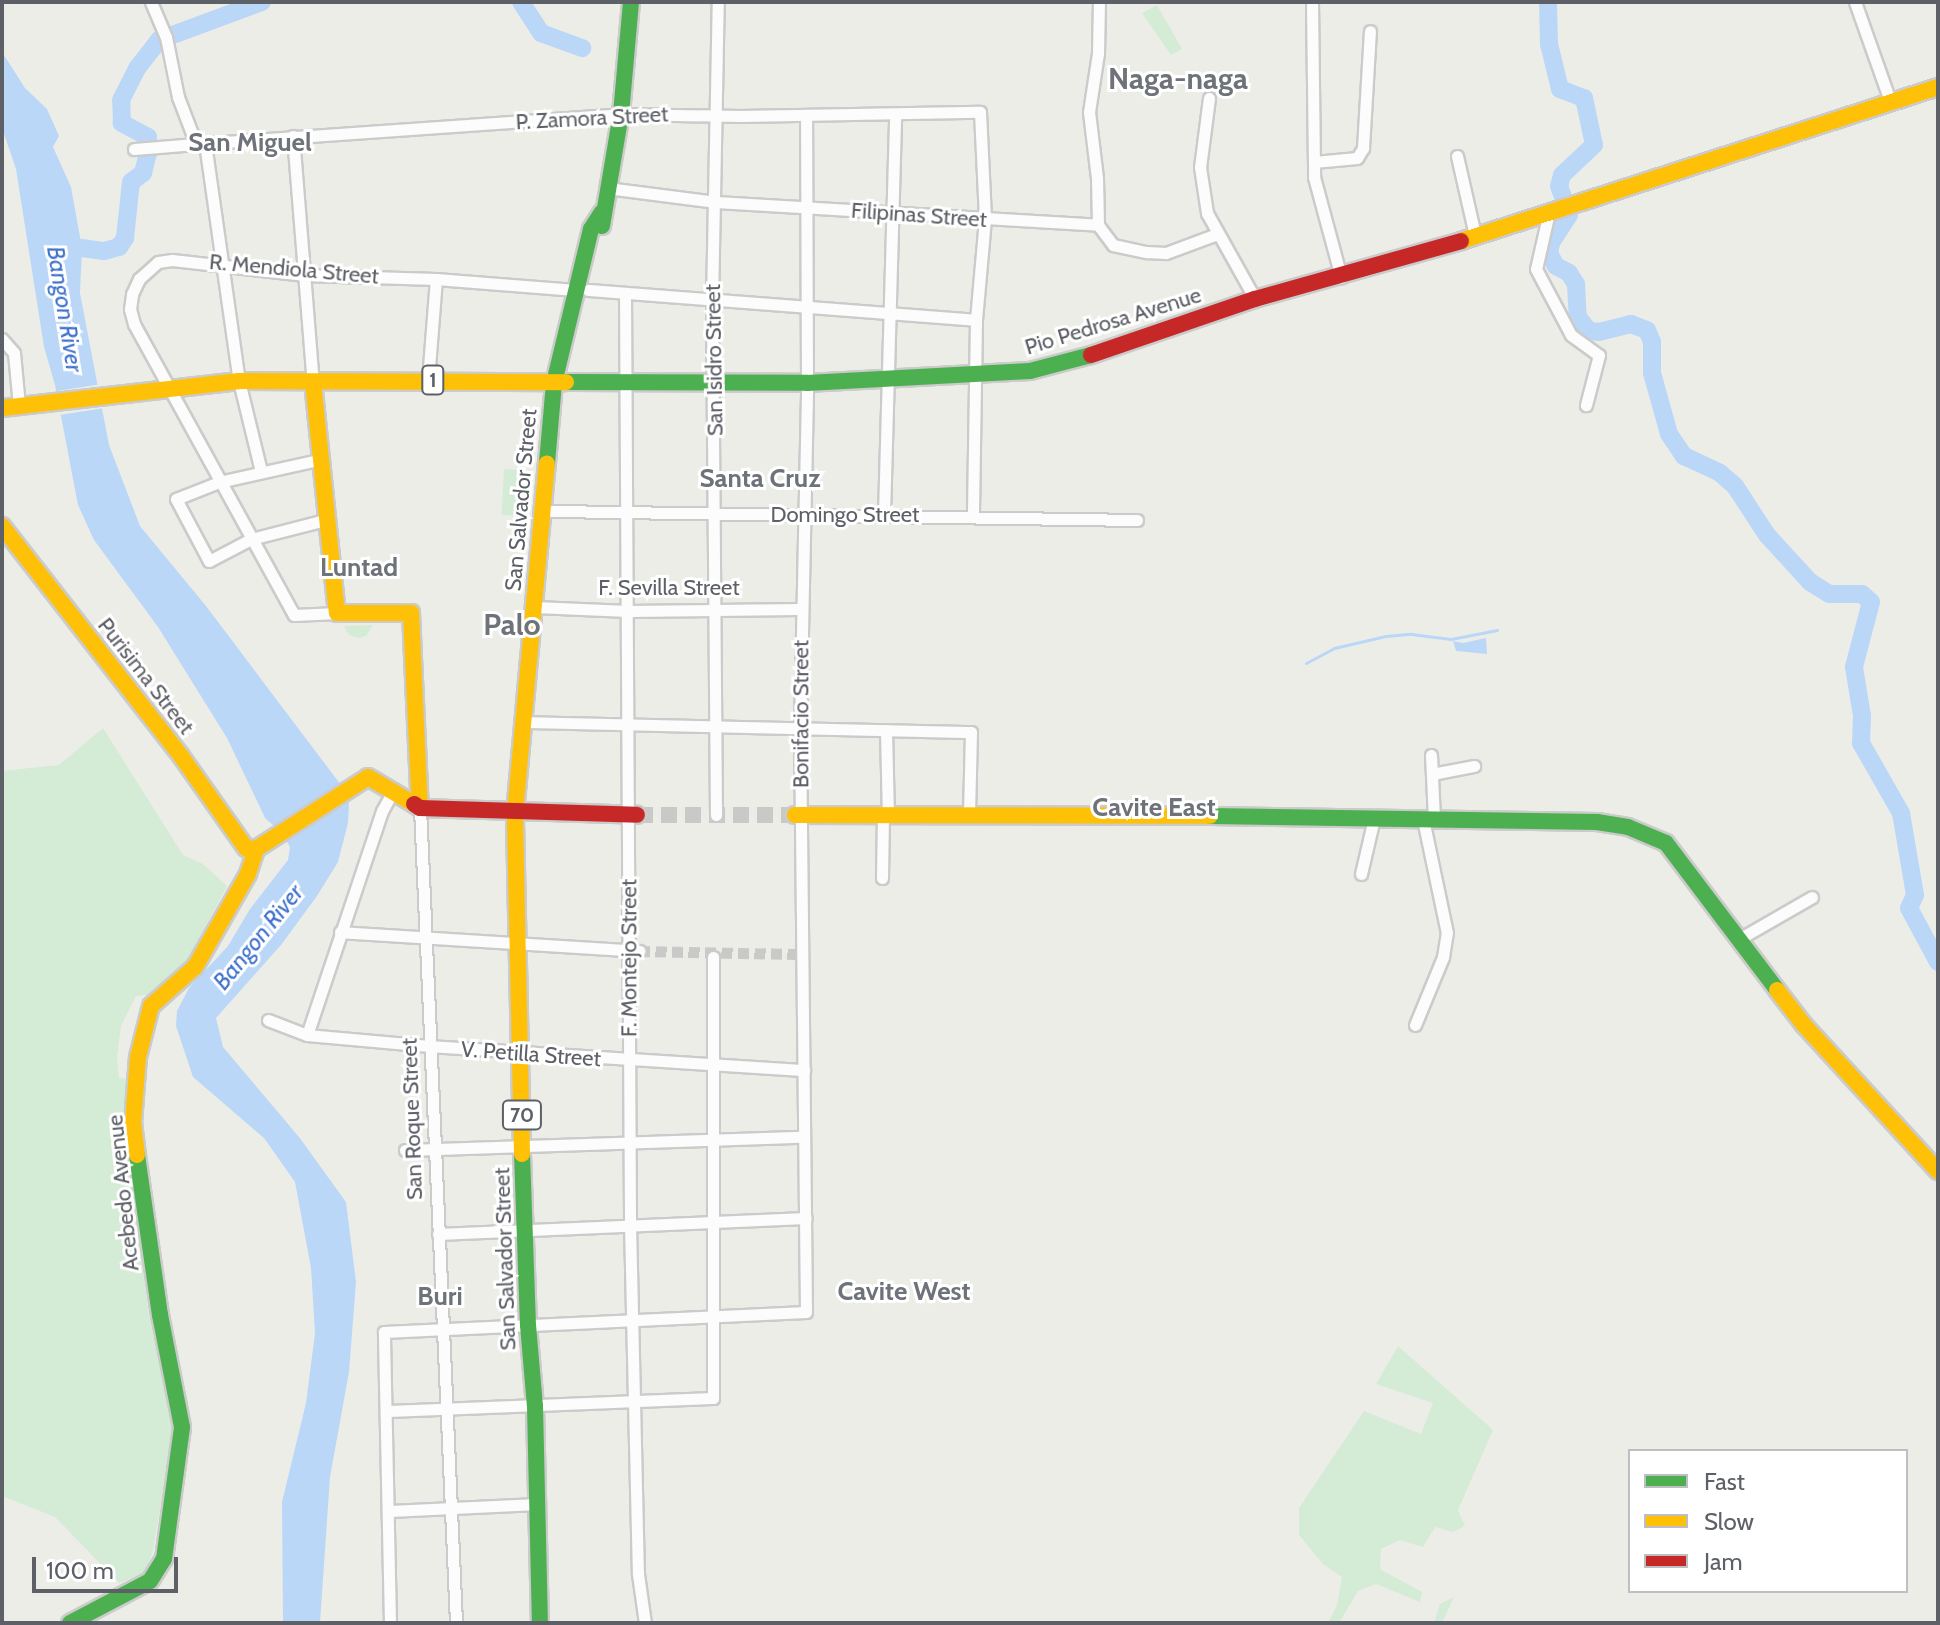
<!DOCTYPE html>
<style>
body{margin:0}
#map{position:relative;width:1940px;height:1625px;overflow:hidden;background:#edede8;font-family:Cabin,sans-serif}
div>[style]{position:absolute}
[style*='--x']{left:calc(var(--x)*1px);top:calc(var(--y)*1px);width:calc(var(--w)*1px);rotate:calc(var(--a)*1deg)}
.green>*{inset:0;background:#d4ebd5;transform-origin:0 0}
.water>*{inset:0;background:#bbd7f8}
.pier>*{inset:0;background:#edede8;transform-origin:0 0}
.stream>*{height:3px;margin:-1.5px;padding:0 1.5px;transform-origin:1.5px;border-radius:1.5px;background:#bbd7f8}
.river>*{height:18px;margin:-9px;padding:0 9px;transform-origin:9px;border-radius:9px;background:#bbd7f8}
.street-tunnel>*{height:11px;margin-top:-5.5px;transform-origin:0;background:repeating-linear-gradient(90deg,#c9cac8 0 11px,transparent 0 16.5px)}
.secondary-tunnel>*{height:16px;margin-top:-8px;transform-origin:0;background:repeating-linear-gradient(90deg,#c9cac8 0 16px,transparent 0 24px)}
.roads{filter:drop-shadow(2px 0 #cacbca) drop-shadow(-2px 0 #cacbca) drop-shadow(0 2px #cacbca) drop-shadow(0 -2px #cacbca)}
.street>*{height:11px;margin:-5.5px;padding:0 5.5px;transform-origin:5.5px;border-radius:5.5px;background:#fcfcfc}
.fast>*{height:16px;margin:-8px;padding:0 8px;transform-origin:8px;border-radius:8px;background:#4caf50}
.slow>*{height:16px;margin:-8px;padding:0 8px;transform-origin:8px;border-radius:8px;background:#ffc107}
.jam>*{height:16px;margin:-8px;padding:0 8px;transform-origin:8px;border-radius:8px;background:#c62828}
span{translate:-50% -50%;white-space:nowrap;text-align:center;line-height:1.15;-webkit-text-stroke:6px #fff;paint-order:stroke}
.shield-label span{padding:2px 6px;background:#fff;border:2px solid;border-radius:6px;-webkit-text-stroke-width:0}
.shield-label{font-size:20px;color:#5d6067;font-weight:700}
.street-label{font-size:22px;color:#5d6067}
.water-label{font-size:24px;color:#3f71cc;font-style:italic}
.quarter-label{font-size:26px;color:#6e7279;font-weight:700}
.district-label{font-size:30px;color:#6e7279;font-weight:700}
.frame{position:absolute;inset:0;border:4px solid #5d6067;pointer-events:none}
.legend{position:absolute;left:1628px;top:1449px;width:280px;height:144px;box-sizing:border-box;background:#fff;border:2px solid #bebfc2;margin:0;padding:10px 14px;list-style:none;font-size:24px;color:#5d6067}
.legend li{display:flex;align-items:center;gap:16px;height:40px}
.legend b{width:40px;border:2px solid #bebfc2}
.scale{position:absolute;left:32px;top:1557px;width:146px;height:36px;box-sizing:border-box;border:4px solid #5d6067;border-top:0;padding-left:10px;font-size:24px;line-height:28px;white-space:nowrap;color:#5d6067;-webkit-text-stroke:6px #fff;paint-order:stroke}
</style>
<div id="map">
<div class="green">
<i style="clip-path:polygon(1157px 5px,1182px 49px,1171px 55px,1142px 13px)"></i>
<i style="left:504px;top:469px;width:21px;height:46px;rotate:3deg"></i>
<i style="clip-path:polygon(373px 625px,366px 636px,359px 638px,349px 635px,344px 626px)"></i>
<i style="clip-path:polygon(103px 728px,183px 855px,203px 864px,227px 886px,185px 965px,154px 994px,136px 996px,121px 1026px,117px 1057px,119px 1078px,129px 1079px,124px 1122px,149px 1316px,174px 1430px,152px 1555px,143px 1574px,119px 1583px,55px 1517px,2px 1496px,2px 771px,59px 765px)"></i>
<i style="clip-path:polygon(1398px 1346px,1493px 1430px,1458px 1510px,1465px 1526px,1453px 1532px,1435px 1527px,1423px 1547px,1400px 1540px,1381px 1549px,1380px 1569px,1422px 1592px,1420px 1602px,1376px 1584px,1358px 1591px,1339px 1623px,1328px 1623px,1337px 1605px,1342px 1577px,1323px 1564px,1299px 1535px,1299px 1508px,1364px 1411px,1421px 1434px,1433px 1403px,1376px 1384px)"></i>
<i style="clip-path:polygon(1454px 1597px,1442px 1623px,1434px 1623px,1440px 1604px)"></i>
</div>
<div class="water">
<i style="clip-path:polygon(2px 52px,25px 88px,47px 109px,59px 136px,53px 147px,71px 187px,82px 248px,80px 293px,109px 445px,140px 526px,206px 606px,347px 793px,349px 804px,348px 823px,338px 862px,317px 896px,281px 945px,216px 1018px,223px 1047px,299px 1137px,346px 1202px,356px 1282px,349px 1372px,330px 1477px,320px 1623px,283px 1623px,282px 1502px,306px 1403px,315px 1333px,311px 1268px,295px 1182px,264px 1138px,193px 1077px,176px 1026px,177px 1011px,189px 988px,228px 946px,250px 909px,288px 860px,290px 847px,282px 833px,265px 818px,227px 738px,158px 627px,94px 540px,78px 505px,55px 385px,44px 347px,16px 169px,2px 128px)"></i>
<i style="clip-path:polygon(1486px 638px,1487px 654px,1456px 651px,1453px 641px,1463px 643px)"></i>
</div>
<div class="pier">
<i style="left:102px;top:384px;width:24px;height:50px;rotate:81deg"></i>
</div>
<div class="stream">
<i style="--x:1306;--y:663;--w:32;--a:-28"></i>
<i style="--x:1334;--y:648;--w:53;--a:-13"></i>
<i style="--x:1386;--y:636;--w:25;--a:-5"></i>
<i style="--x:1411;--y:634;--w:40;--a:7.1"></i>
<i style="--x:1451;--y:639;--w:47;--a:-11.1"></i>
</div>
<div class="river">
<i style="--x:521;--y:2;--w:37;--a:57"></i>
<i style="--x:541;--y:33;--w:44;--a:20.1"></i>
<i style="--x:1548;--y:2;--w:42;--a:88.6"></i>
<i style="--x:1549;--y:44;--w:46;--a:76.3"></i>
<i style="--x:1560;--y:89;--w:26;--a:21"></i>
<i style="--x:1584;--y:98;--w:48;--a:78"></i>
<i style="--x:1594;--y:145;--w:44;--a:136.8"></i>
<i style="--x:1562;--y:175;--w:11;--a:105"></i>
<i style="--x:1559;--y:186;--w:12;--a:70"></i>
<i style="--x:1569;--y:215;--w:33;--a:123"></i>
<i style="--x:1551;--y:243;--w:10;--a:101"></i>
<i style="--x:1549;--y:253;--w:15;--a:62"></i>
<i style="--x:1556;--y:266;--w:15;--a:28"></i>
<i style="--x:1569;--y:273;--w:13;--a:58"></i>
<i style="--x:1576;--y:284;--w:33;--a:87"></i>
<i style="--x:1578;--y:317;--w:18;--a:52"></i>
<i style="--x:1589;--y:331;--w:10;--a:6"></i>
<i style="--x:1599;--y:332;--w:33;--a:-14"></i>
<i style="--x:1631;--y:324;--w:17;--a:21"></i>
<i style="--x:1647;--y:330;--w:13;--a:67"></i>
<i style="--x:1652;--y:342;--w:31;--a:90"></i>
<i style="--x:1652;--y:373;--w:63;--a:74.4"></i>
<i style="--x:1669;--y:434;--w:27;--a:56"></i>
<i style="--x:1684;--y:456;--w:40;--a:25"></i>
<i style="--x:1720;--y:473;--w:20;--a:41"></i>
<i style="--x:1735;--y:486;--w:59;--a:56.9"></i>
<i style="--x:1767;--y:535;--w:64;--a:47.5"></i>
<i style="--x:1810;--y:582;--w:22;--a:32"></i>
<i style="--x:1829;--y:594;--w:33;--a:0"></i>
<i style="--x:1862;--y:594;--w:12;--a:42"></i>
<i style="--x:1871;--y:602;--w:67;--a:104.7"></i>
<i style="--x:1854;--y:667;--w:50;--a:80.7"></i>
<i style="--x:1862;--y:716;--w:27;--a:92"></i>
<i style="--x:1861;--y:743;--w:81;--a:60.3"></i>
<i style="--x:1901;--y:813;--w:83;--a:80.3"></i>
<i style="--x:1915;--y:895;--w:14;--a:115"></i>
<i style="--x:1909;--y:908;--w:61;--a:61.8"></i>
<i style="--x:82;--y:248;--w:22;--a:8"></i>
<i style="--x:104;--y:251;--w:16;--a:-15"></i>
<i style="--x:119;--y:247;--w:11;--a:-56"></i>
<i style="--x:125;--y:238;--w:56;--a:-83.9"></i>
<i style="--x:131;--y:182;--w:15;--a:-37"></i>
<i style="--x:143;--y:173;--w:21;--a:-76"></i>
<i style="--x:148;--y:153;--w:16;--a:-90"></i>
<i style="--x:148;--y:137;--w:30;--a:-152"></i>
<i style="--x:122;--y:123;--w:23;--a:-92"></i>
<i style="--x:121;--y:100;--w:37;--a:-63"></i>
<i style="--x:138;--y:67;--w:34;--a:-52"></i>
<i style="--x:159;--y:40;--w:110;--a:-20.3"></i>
</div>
<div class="street-tunnel">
<i style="--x:639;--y:951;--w:157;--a:1.1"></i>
</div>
<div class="secondary-tunnel">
<i style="--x:637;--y:815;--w:158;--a:0"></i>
</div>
<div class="roads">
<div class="street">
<i style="--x:151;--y:2;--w:38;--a:67"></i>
<i style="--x:166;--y:37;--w:61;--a:78.7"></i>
<i style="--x:178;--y:97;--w:50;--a:69"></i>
<i style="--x:196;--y:144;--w:426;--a:-4"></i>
<i style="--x:621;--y:114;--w:119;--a:1"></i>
<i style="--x:740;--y:116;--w:240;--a:-1"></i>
<i style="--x:980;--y:112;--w:107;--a:87.3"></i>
<i style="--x:985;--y:219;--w:101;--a:95.1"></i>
<i style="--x:976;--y:320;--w:196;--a:90.9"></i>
<i style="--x:1312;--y:2;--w:175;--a:89.3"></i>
<i style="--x:1314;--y:177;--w:104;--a:74.9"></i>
<i style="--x:1855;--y:2;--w:105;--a:70.5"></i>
<i style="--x:1209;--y:98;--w:70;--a:97.4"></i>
<i style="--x:1200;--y:167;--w:47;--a:81.3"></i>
<i style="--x:1207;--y:213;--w:98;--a:60.8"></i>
<i style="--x:293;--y:136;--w:247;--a:85.4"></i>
<i style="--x:205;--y:143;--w:240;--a:81.9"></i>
<i style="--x:239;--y:381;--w:93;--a:76.3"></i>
<i style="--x:134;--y:149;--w:62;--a:-4.6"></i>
<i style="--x:1457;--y:156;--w:81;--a:77.2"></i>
<i style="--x:1314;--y:162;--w:43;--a:-5.3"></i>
<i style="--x:1357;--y:158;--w:12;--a:-59"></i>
<i style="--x:1363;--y:148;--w:117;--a:-86.6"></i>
<i style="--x:607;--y:188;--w:110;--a:7.3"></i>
<i style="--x:716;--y:202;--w:383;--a:3.4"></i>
<i style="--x:1549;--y:212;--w:58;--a:102.8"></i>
<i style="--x:1536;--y:269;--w:75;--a:62.1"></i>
<i style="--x:1571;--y:335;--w:34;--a:36"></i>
<i style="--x:1599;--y:355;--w:52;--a:104.6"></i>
<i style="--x:1098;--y:225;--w:47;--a:-91.2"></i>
<i style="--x:1097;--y:178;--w:66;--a:-96.9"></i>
<i style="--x:1089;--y:112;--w:60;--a:-81.3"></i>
<i style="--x:1098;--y:53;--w:51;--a:-88.9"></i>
<i style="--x:1098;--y:225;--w:25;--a:53"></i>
<i style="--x:1113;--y:245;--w:35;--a:12"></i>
<i style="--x:1147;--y:252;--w:19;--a:3"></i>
<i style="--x:1166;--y:253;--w:54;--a:-20.4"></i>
<i style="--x:588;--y:290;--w:389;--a:4.4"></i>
<i style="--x:625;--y:293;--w:931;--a:89.69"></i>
<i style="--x:630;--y:1224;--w:350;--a:88.7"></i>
<i style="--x:638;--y:1574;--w:49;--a:81.9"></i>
<i style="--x:2;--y:339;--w:18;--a:49"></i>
<i style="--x:14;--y:353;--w:53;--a:84.6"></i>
<i style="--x:428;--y:380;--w:101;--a:-85.5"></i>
<i style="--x:318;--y:460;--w:101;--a:167.5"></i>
<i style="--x:219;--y:482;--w:46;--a:158.4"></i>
<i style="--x:176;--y:499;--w:70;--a:62"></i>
<i style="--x:209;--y:561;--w:47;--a:-27.6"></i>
<i style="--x:251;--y:539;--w:76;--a:-14.4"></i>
<i style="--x:552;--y:511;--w:585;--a:0.88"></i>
<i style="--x:884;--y:515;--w:399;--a:-88.4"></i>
<i style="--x:535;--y:607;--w:93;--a:2.5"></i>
<i style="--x:628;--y:611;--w:173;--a:-0.7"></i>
<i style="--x:337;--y:613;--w:43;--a:177.3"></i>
<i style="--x:294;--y:615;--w:332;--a:-118.8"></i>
<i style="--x:134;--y:324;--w:16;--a:-105"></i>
<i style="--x:130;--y:309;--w:15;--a:-82"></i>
<i style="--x:132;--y:294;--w:17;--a:-65"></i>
<i style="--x:139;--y:279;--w:25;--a:-42"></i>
<i style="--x:158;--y:262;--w:14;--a:-8"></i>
<i style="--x:172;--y:260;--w:134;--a:6.4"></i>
<i style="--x:305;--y:275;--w:131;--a:1.7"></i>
<i style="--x:436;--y:279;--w:140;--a:4.5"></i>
<i style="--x:523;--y:722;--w:448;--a:1.3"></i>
<i style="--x:971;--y:732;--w:81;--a:91.4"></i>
<i style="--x:886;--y:730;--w:86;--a:88.7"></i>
<i style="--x:1431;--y:755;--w:64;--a:87.3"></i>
<i style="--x:1432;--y:774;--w:43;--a:-10.8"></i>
<i style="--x:420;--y:808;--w:816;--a:87.47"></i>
<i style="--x:716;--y:815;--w:513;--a:-90.45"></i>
<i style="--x:712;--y:302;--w:300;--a:-88.9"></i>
<i style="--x:1361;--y:874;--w:57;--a:-76.9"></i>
<i style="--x:882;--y:878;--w:62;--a:-89.1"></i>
<i style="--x:340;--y:932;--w:300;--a:3.6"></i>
<i style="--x:1739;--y:939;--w:84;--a:-29.9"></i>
<i style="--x:268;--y:1020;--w:42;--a:21"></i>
<i style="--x:307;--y:1035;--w:123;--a:5.1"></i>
<i style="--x:430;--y:1046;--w:375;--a:3.7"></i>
<i style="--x:1415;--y:1025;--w:74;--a:-67.6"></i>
<i style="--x:1443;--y:957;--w:24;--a:-81"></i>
<i style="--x:1447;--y:933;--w:116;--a:-101.9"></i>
<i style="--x:307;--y:1035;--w:236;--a:-71.5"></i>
<i style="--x:382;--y:811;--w:21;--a:-61"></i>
<i style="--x:405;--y:1150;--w:399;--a:-1.9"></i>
<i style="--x:438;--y:1234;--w:368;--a:-2.5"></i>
<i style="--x:388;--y:1411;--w:325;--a:-2.3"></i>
<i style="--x:713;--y:1398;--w:441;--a:-90"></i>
<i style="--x:390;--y:1511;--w:147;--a:-2.7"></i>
<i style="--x:390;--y:1623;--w:291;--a:-91.2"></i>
<i style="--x:384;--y:1332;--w:422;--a:-2.7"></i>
<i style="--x:806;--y:1312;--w:584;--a:-90.59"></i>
<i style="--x:800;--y:728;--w:345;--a:-88.8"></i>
<i style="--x:807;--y:383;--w:268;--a:-90.2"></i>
</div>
<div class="fast">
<i style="--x:602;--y:226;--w:114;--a:-80.4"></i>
<i style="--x:621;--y:114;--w:112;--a:-84.9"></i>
<i style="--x:566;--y:382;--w:241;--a:0.2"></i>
<i style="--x:807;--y:383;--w:223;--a:-3.1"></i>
<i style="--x:1030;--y:371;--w:63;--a:-14.7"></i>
<i style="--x:547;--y:463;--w:80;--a:-85"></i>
<i style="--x:554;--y:383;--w:158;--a:-76.5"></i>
<i style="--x:591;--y:229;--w:20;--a:-57"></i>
<i style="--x:1210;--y:816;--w:387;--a:0.9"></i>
<i style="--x:1597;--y:822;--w:31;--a:9"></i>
<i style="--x:1628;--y:827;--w:41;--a:22.8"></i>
<i style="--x:1666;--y:843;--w:184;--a:52.9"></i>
<i style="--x:522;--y:1154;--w:171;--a:88"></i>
<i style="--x:528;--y:1325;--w:81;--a:85.1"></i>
<i style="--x:535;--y:1406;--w:217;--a:88.7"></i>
<i style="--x:70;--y:1623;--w:90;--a:-27.7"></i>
<i style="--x:150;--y:1581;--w:26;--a:-58"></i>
<i style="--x:164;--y:1559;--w:133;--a:-82.2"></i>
<i style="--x:182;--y:1427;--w:114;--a:-101.1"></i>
<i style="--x:160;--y:1315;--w:162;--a:-98.2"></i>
</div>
<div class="slow">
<i style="--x:1461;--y:241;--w:501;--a:-17.89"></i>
<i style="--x:313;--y:382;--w:232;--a:84.1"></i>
<i style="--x:337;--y:613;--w:74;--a:0"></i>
<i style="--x:411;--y:613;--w:195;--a:87.4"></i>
<i style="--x:2;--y:408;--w:239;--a:-6.5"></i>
<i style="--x:239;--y:381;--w:327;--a:0.2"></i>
<i style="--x:2;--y:526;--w:291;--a:52.1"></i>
<i style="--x:181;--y:756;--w:113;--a:54.8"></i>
<i style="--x:246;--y:848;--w:10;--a:6"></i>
<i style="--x:795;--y:815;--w:415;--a:0.1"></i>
<i style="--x:1777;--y:990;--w:44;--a:52.4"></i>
<i style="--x:1804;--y:1025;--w:198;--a:47.5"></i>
<i style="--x:522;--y:1154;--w:341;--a:-91.2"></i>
<i style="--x:515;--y:813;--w:351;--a:-84.8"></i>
<i style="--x:137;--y:1155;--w:32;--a:-97"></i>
<i style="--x:133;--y:1123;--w:66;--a:-85.7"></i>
<i style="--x:138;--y:1057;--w:53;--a:-75.7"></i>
<i style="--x:151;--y:1006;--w:59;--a:-41.6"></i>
<i style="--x:195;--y:967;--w:107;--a:-60.3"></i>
<i style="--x:248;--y:874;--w:26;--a:-72"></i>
<i style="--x:256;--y:849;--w:133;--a:-32.7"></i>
<i style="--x:368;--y:777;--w:53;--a:30.4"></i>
</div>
<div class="jam">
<i style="--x:1091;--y:355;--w:173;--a:-18.9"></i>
<i style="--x:1255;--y:299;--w:214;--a:-15.7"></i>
<i style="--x:414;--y:804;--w:7;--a:34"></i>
<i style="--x:420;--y:808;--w:217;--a:1.8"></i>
</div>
</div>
<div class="shield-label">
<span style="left:433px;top:380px">1</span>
<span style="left:522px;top:1115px">70</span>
</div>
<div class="street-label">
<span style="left:592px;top:118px;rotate:-3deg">P. Zamora Street</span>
<span style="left:919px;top:215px;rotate:4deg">Filipinas Street</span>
<span style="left:294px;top:269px;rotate:5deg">R. Mendiola Street</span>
<span style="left:1113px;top:321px;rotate:-17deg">Pio Pedrosa Avenue</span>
<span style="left:714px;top:360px;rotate:-91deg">San Isidro Street</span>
<span style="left:521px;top:500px;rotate:-85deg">San Salvador Street</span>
<span style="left:845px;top:515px">Domingo Street</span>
<span style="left:669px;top:588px">F. Sevilla Street</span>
<span style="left:146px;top:676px;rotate:52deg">Purisima Street</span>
<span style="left:801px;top:714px;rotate:-90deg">Bonifacio Street</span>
<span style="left:629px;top:958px;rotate:-90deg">F. Montejo Street</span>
<span style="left:531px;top:1054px;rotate:4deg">V. Petilla Street</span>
<span style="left:412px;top:1119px;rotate:-92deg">San Roque Street</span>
<span style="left:123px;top:1193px;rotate:-96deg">Acebedo Avenue</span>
<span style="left:505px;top:1259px;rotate:-92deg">San Salvador Street</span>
</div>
<div class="water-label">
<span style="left:65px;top:309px;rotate:81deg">Bangon River</span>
<span style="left:258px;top:937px;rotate:-51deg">Bangon River</span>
</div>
<div class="quarter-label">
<span style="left:250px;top:143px">San Miguel</span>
<span style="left:760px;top:479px">Santa Cruz</span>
<span style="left:359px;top:568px">Luntad</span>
<span style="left:1154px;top:808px">Cavite East</span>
<span style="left:904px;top:1292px">Cavite West</span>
<span style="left:440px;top:1297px">Buri</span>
</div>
<div class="district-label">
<span style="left:1178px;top:79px">Naga-naga</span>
<span style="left:512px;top:625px">Palo</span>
</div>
<div class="frame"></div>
<ul class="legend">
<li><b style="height:10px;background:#4caf50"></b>Fast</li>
<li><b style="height:10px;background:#ffc107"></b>Slow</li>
<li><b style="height:10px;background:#c62828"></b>Jam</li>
</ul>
<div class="scale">100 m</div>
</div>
